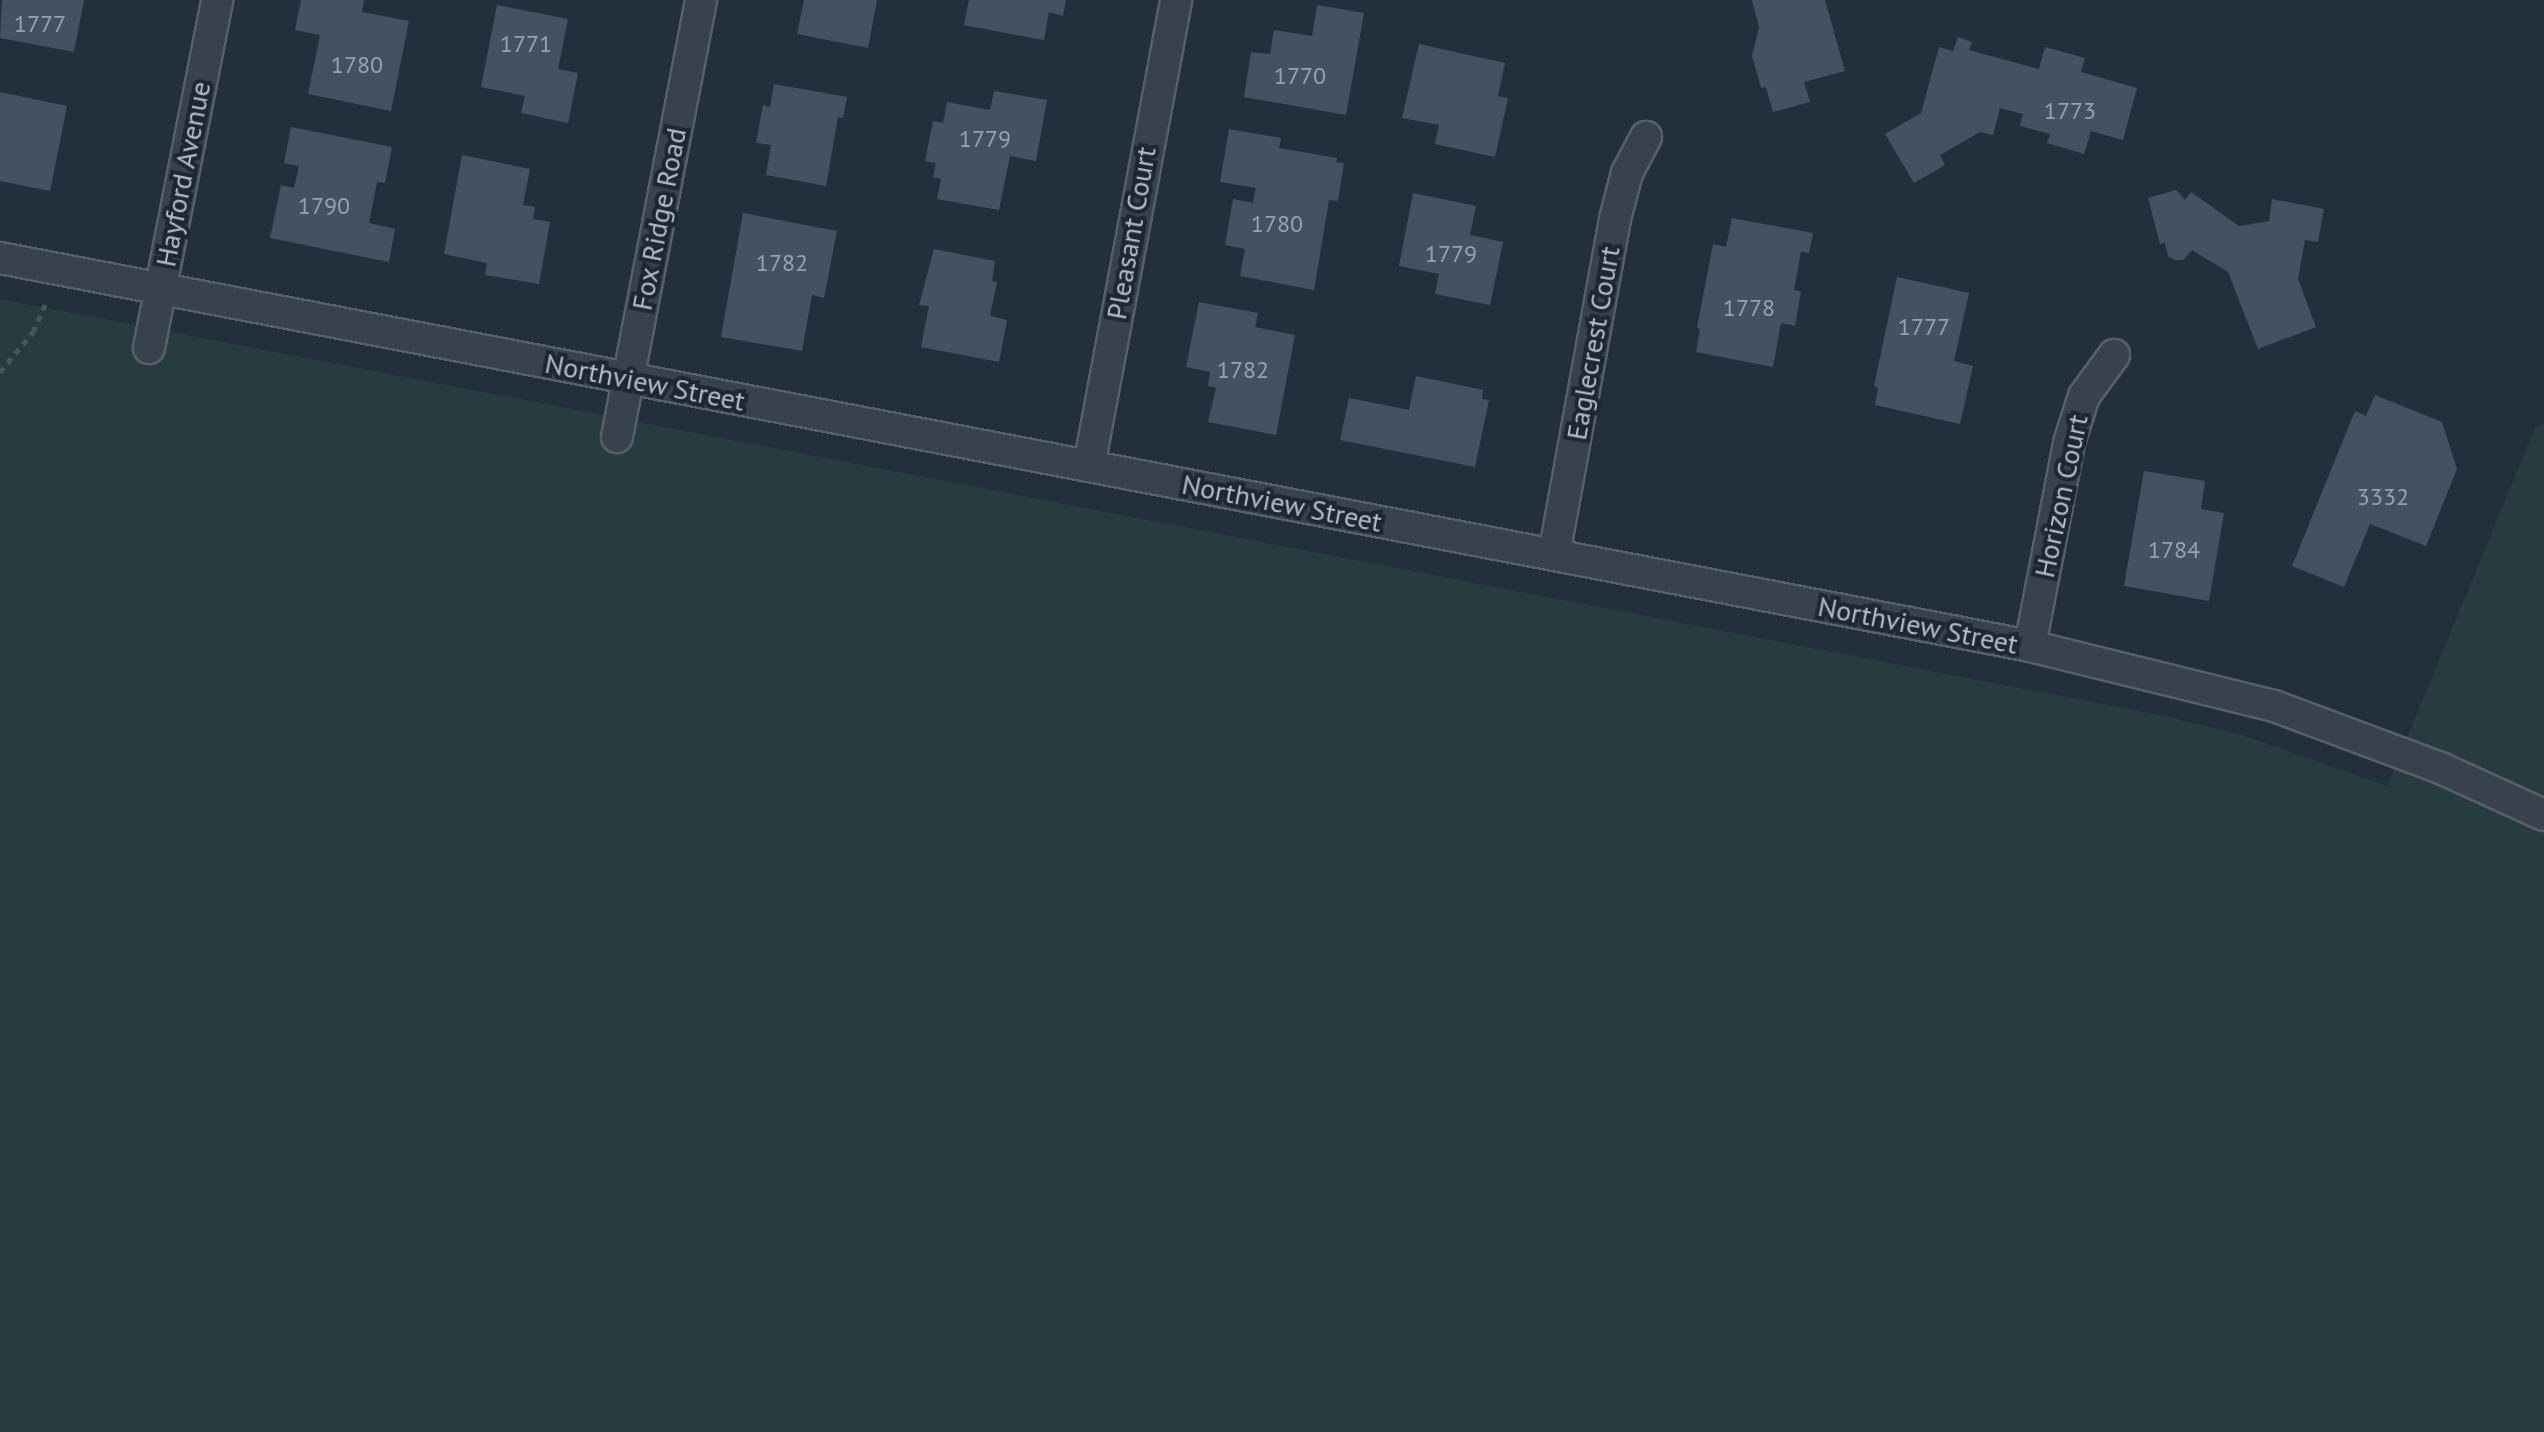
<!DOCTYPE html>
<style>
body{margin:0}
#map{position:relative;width:2544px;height:1432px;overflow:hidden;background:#242f3e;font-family:"PT Sans",sans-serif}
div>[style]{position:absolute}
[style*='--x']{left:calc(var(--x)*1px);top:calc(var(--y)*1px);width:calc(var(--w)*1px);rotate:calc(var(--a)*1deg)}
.green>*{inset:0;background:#263c3f}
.building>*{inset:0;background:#455162}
.path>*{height:5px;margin-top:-2.5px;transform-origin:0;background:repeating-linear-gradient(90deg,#44595c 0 6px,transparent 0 12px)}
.roads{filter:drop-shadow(2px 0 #565f6c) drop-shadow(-2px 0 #565f6c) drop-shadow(0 2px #565f6c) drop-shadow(0 -2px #565f6c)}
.street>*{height:30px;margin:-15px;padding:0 15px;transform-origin:15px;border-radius:15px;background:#38414e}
span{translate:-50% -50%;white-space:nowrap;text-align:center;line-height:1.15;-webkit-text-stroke:8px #1d2633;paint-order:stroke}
.number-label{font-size:24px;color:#98a1af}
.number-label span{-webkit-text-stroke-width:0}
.street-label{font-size:28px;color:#b4bcc9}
</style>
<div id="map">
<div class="green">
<i style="clip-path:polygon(0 299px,2160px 715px,2242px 735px,2387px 786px,2535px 428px,2544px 424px,2544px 1432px,0 1432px)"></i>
</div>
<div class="building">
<i style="clip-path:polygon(2px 0,84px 0,74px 52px,0 38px)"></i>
<i style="clip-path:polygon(301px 0,364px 0,362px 12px,409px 21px,391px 111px,308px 94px,320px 35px,295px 30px)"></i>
<i style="clip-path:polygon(804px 0,877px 0,868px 48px,797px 34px)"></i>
<i style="clip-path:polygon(969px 0,1066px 0,1063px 16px,1049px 12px,1044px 40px,964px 25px)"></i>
<i style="clip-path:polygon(1752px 0,1825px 0,1845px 71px,1804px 82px,1810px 102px,1773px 112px,1766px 87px,1761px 88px,1752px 56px,1759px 27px)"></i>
<i style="clip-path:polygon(497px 5px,568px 19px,558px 69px,578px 73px,568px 123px,521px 113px,525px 96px,481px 87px)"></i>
<i style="clip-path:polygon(1317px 5px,1364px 13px,1346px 115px,1244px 97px,1251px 52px,1270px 54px,1274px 30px,1312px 36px)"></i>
<i style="clip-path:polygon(1958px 37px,1972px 42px,1969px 50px,2039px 69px,2045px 47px,2085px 58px,2081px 72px,2137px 88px,2123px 140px,2091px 131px,2084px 154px,2047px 143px,2050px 134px,2020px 126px,2023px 114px,2000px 108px,1993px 135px,1980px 132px,1940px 155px,1945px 165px,1914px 183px,1885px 134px,1921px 113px,1939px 47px,1953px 51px)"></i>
<i style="clip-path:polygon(1419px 44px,1505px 63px,1498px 96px,1508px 98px,1495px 157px,1435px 144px,1439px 125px,1402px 118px)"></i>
<i style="clip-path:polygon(774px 84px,847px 97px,843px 118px,838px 117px,826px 186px,766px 175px,771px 145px,756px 143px,763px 105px,770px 107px)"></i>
<i style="clip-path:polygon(994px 91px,1047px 100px,1036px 161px,1010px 156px,999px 210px,937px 199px,941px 179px,933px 177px,936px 163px,925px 161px,933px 121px,943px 123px,947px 102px,990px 110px)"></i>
<i style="clip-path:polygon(0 92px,67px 106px,50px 191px,0 181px)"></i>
<i style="clip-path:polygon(291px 127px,392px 147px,385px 183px,377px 182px,369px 223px,395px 229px,389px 262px,270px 238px,281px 185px,294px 188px,299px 166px,284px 163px)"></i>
<i style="clip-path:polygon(1229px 129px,1281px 138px,1279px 148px,1337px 158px,1336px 162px,1344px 163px,1338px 201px,1329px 200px,1314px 290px,1240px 276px,1245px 249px,1225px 245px,1233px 199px,1253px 203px,1256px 188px,1220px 182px)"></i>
<i style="clip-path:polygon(462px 155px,530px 169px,523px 205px,535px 207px,533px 219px,550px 222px,539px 284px,485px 275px,487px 263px,444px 254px)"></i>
<i style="clip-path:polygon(2176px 190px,2185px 200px,2191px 192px,2239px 226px,2269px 221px,2272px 199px,2324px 209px,2318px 242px,2305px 240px,2298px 279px,2316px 327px,2258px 349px,2228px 272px,2192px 250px,2183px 260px,2175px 260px,2168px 256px,2165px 243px,2160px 244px,2148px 198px)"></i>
<i style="clip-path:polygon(1413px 193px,1476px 206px,1470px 235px,1503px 242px,1490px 305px,1435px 294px,1439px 274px,1399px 266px)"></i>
<i style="clip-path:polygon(743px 213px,837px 231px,824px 298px,812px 295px,802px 351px,721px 337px)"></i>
<i style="clip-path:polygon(1732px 218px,1813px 233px,1809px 253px,1801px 252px,1794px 290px,1801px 292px,1795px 326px,1781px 323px,1773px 367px,1696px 352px,1700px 329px,1697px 328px,1713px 244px,1726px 247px)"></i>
<i style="clip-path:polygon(934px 249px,995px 261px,992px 281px,997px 282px,990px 316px,1007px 320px,999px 362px,921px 347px,929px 306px,919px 305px)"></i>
<i style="clip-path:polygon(1897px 277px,1969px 293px,1954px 361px,1973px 366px,1960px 424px,1875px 405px,1878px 388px,1874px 386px)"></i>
<i style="clip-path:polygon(1199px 302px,1258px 313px,1255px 327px,1295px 335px,1276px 435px,1208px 422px,1216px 388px,1208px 386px,1210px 372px,1186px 367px)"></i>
<i style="clip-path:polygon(1416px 376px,1483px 390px,1482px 399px,1489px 400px,1475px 467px,1340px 440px,1349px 398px,1409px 410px)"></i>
<i style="clip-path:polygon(2375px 395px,2442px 422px,2457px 469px,2426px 546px,2370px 524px,2344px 587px,2292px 566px,2355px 411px,2366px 416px)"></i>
<i style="clip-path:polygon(2144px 471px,2205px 481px,2201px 509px,2224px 513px,2209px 601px,2124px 586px)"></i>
</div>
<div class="path">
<i style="--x:0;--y:372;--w:52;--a:-50.5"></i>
<i style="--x:33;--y:332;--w:35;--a:-66"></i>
</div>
<div class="roads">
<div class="street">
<i style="--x:0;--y:258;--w:2067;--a:10.82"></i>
<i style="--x:2030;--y:646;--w:251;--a:13.8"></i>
<i style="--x:2274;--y:706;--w:180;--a:20.4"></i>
<i style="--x:2443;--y:769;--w:111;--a:24.5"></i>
<i style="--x:149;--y:348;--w:355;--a:-78.9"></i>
<i style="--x:617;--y:437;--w:445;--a:-79.1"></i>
<i style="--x:1089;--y:466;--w:474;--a:-79.4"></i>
<i style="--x:1554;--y:555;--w:341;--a:-79.7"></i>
<i style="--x:1615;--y:219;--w:48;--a:-75.4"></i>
<i style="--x:1627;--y:173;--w:41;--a:-62.2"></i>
<i style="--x:2030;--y:646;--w:207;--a:-79.1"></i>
<i style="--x:2069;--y:443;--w:49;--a:-72.3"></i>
<i style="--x:2084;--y:396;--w:51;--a:-53.8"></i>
</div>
</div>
<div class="number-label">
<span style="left:40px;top:24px">1777</span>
<span style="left:526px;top:44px">1771</span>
<span style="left:357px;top:65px">1780</span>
<span style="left:1300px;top:76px">1770</span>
<span style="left:2070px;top:111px">1773</span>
<span style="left:985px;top:139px">1779</span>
<span style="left:324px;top:206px">1790</span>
<span style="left:1277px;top:224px">1780</span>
<span style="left:1451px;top:254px">1779</span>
<span style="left:782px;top:263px">1782</span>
<span style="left:1749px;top:308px">1778</span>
<span style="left:1924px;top:327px">1777</span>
<span style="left:1243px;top:370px">1782</span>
<span style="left:2383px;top:497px">3332</span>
<span style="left:2174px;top:550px">1784</span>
</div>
<div class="street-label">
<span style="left:183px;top:174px;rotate:-79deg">Hayford Avenue</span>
<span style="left:659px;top:219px;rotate:-79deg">Fox Ridge Road</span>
<span style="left:1131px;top:233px;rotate:-80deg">Pleasant Court</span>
<span style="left:1593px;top:343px;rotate:-80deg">Eaglecrest Court</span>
<span style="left:645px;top:382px;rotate:11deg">Northview Street</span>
<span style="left:2061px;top:496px;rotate:-78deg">Horizon Court</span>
<span style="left:1282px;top:503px;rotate:11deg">Northview Street</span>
<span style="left:1918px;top:625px;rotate:11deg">Northview Street</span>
</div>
</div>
